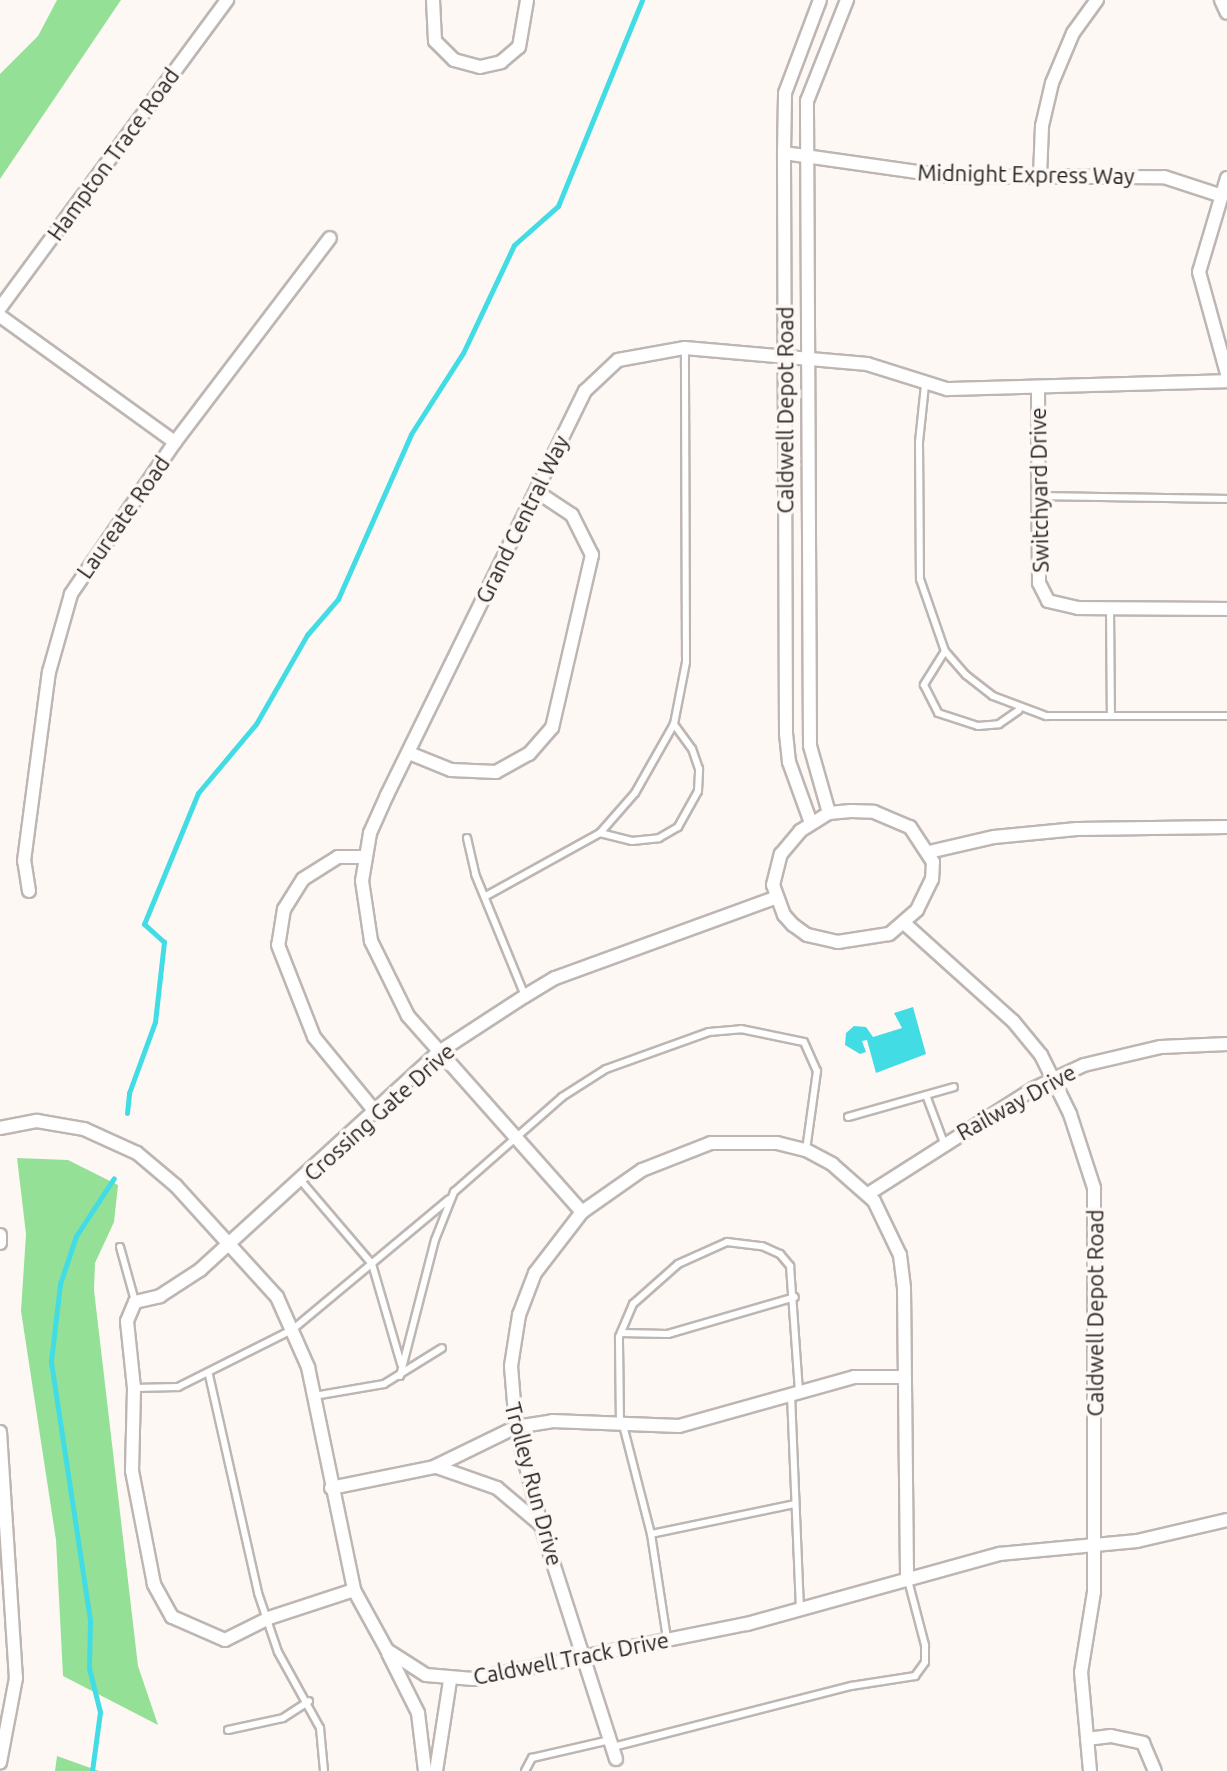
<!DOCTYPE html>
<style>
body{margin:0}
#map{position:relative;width:1227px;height:1771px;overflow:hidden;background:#fef8f5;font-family:Ubuntu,sans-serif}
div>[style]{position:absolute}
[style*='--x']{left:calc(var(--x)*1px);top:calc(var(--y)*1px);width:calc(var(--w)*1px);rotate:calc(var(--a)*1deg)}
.forest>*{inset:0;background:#95e097}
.water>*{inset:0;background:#42dce5}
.stream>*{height:5px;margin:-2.5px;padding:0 2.5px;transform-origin:2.5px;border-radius:2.5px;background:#42dce5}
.roads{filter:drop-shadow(2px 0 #bdb6b3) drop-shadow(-2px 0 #bdb6b3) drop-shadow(0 2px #bdb6b3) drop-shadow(0 -2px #bdb6b3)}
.service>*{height:6px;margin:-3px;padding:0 3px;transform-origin:3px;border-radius:3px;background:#fff}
.minor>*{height:12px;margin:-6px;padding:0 6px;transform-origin:6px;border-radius:6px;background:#fff}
span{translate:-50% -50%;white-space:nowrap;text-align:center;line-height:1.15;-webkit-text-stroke:7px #fef8f5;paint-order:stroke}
.street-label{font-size:22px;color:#232120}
</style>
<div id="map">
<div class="forest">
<i style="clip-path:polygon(57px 0,121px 0,0 179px,0 74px,38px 36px)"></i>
<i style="clip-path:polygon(17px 1158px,68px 1160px,118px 1185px,114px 1222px,95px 1263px,94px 1290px,138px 1666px,158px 1725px,63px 1676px,56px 1540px,21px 1311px,26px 1234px)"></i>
<i style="clip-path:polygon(57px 1756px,99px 1771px,55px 1771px)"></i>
</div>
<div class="water">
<i style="clip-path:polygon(913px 1007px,926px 1054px,876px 1073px,867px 1040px,862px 1041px,866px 1052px,860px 1054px,845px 1045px,846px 1033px,854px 1026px,866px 1027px,873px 1037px,902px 1028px,894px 1013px)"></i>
</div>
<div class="stream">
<i style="--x:127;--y:1113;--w:20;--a:-84"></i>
<i style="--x:129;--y:1093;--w:76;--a:-69.9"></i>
<i style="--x:155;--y:1022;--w:81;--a:-83.6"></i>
<i style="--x:164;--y:942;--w:27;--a:-138"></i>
<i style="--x:144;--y:924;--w:142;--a:-67.6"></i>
<i style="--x:198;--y:793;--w:90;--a:-50"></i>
<i style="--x:256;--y:724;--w:103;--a:-60.2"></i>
<i style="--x:307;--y:635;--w:48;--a:-49.3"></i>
<i style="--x:338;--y:599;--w:180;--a:-66.1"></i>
<i style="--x:411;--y:434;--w:96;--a:-57.3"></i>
<i style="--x:463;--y:353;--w:119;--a:-64.7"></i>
<i style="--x:514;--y:245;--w:59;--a:-41.6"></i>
<i style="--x:558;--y:206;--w:222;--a:-67.8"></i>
<i style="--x:92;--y:1771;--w:60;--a:-82.3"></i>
<i style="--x:100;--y:1712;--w:45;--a:-104"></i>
<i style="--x:89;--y:1668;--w:48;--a:-88.8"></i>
<i style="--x:90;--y:1620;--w:262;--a:-98.6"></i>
<i style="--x:51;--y:1361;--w:78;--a:-83.3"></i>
<i style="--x:60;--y:1284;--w:51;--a:-71.6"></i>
<i style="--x:76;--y:1236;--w:69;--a:-56.8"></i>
</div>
<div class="roads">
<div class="service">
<i style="--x:925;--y:385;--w:57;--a:96"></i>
<i style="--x:919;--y:442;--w:137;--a:89.6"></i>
<i style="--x:920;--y:579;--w:76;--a:70.9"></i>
<i style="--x:945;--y:651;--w:32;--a:49"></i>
<i style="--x:966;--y:675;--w:34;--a:38"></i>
<i style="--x:993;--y:696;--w:57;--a:20.7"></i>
<i style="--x:1046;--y:716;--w:181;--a:0"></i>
<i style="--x:1039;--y:496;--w:188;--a:0.9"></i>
<i style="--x:1110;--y:609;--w:107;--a:89.5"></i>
<i style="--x:945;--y:651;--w:40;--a:122"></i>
<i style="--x:924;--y:685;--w:31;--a:63"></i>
<i style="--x:938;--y:713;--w:42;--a:18"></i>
<i style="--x:978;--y:726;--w:21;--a:-5"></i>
<i style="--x:999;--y:724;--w:24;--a:-35"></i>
<i style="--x:600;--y:833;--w:33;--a:14"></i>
<i style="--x:632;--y:841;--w:27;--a:-6"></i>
<i style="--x:659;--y:838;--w:22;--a:-30"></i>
<i style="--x:678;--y:827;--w:41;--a:-60.9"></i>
<i style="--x:698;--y:791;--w:22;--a:-87"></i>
<i style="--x:699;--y:769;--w:21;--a:-109"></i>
<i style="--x:692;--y:749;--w:31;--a:-126"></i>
<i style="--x:467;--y:838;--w:37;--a:77"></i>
<i style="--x:475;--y:874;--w:132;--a:67.7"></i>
<i style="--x:486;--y:896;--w:130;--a:-28.9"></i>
<i style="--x:600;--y:833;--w:53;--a:-48.8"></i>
<i style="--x:635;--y:793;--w:79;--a:-60.5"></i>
<i style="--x:674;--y:724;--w:63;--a:-79"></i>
<i style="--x:686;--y:662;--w:314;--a:-90.2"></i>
<i style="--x:926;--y:1095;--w:51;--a:69.4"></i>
<i style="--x:848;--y:1117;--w:110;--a:-15.8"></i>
<i style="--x:302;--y:1182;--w:108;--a:49.5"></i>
<i style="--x:372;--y:1264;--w:104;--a:73.8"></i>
<i style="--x:120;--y:1247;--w:56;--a:74.5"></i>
<i style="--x:621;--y:1333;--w:47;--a:1.2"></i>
<i style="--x:668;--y:1334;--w:132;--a:-16.2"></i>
<i style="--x:209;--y:1375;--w:223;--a:77.3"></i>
<i style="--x:258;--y:1593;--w:62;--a:71.3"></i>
<i style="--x:278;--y:1652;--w:87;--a:61.1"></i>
<i style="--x:320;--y:1728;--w:43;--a:84.7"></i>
<i style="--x:400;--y:1376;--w:140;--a:-75.6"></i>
<i style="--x:435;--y:1240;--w:52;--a:-68.4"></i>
<i style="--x:454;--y:1192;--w:144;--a:-41.3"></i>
<i style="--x:562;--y:1097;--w:52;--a:-32.5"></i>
<i style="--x:606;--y:1069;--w:109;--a:-19.8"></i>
<i style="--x:709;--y:1032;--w:32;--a:-5"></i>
<i style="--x:741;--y:1029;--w:64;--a:11.7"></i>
<i style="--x:804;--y:1042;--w:32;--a:66"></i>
<i style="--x:817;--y:1071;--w:80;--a:97.9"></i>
<i style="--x:134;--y:1388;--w:44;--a:-1.3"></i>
<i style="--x:178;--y:1387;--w:127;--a:-26.6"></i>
<i style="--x:292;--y:1330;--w:204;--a:-39.8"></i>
<i style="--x:791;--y:1395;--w:213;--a:87.6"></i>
<i style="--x:314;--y:1396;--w:71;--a:-9.7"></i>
<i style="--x:384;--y:1384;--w:68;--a:-31.8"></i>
<i style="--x:620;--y:1424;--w:87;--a:-90.7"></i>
<i style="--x:619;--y:1337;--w:36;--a:-67"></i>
<i style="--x:633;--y:1304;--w:60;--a:-41.6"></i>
<i style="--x:678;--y:1264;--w:54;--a:-24.2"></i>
<i style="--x:727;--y:1242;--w:35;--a:7"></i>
<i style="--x:762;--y:1246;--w:20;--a:24"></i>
<i style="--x:780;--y:1254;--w:16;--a:50"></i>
<i style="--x:790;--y:1266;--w:125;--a:85.9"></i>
<i style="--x:623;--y:1425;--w:113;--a:75.6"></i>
<i style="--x:651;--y:1534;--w:105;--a:81.3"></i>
<i style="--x:651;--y:1534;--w:147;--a:-11.8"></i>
<i style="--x:228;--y:1730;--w:56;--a:-12.3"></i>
<i style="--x:283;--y:1718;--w:31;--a:-33"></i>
<i style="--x:613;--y:1747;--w:246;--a:-14.4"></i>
<i style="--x:851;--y:1686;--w:65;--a:-8.9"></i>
<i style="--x:915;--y:1676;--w:17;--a:-54"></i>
<i style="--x:925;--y:1662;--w:17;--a:-90"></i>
<i style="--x:925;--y:1645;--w:67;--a:-104.7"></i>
<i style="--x:525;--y:1771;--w:15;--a:-62"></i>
<i style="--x:532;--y:1758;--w:80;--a:-13"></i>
</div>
<div class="minor">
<i style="--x:433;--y:0;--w:41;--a:87.2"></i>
<i style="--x:435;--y:41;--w:27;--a:45"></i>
<i style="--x:454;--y:60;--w:27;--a:15"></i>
<i style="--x:480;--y:67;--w:22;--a:-13"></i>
<i style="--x:501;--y:62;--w:23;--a:-40"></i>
<i style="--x:519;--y:47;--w:48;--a:-80.3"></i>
<i style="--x:1221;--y:0;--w:14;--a:65"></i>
<i style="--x:784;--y:153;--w:163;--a:8.1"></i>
<i style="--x:945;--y:176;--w:219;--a:0.3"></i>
<i style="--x:1164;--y:177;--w:58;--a:18.1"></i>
<i style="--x:1040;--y:176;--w:50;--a:-87.7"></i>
<i style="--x:1042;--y:126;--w:44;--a:-76.9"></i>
<i style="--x:1052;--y:83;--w:54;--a:-67.2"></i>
<i style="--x:1073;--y:33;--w:41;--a:-54"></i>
<i style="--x:1227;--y:178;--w:98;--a:106.6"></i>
<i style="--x:1199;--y:272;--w:106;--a:74.6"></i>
<i style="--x:0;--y:308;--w:383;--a:-53.6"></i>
<i style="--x:0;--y:316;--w:216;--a:35.8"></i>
<i style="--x:1038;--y:390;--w:193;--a:89.7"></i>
<i style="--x:1039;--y:583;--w:20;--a:63"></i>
<i style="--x:1048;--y:601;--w:31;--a:13"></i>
<i style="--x:1078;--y:608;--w:149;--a:0.4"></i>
<i style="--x:409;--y:753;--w:45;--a:22"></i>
<i style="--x:451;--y:770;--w:45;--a:2.5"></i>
<i style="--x:496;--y:772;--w:38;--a:-29"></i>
<i style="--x:529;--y:754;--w:35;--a:-49"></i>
<i style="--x:552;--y:728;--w:178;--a:-77"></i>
<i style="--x:592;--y:555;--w:45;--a:-116.6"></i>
<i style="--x:572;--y:515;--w:43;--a:-146.3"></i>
<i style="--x:851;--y:811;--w:23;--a:2"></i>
<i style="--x:874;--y:812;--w:39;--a:23"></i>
<i style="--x:910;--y:827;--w:42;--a:56.7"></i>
<i style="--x:933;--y:862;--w:17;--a:93"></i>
<i style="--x:932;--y:879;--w:34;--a:116"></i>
<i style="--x:917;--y:910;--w:37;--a:139"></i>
<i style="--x:889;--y:934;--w:52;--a:171.1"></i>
<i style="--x:838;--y:942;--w:32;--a:-167"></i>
<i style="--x:807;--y:935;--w:17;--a:-144"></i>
<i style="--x:793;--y:925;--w:13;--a:-132"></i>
<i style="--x:784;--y:915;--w:32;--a:-110"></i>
<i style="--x:773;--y:885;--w:32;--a:-76"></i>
<i style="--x:781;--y:854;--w:30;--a:-50"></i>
<i style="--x:800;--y:831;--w:34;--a:-32"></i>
<i style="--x:829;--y:813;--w:22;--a:-5"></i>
<i style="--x:829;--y:813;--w:70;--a:-105.8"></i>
<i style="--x:810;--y:746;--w:645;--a:-90.27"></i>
<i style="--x:807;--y:101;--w:109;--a:-68.4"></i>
<i style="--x:811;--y:823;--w:65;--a:-109.8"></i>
<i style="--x:789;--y:762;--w:28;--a:-96"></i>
<i style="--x:786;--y:734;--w:581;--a:-90.2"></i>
<i style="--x:784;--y:153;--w:60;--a:-89"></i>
<i style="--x:785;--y:93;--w:99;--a:-69.4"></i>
<i style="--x:929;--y:852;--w:67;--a:-13"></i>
<i style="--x:994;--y:837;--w:83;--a:-5.5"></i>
<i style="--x:1077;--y:829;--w:150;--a:-0.8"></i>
<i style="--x:366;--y:857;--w:28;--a:180"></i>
<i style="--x:338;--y:857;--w:41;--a:147.8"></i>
<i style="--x:303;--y:879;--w:36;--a:122"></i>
<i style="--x:284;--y:909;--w:36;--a:99"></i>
<i style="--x:278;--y:945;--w:99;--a:68.6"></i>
<i style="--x:314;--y:1037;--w:99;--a:50.7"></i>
<i style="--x:29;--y:891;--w:30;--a:-99"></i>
<i style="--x:24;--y:861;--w:191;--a:-82.5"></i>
<i style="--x:49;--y:672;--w:81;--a:-74.2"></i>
<i style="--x:71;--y:594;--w:184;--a:-55.6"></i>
<i style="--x:175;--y:442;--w:256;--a:-52.8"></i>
<i style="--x:904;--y:923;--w:147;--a:42"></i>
<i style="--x:1013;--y:1021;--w:44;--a:50.5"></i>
<i style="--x:1041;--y:1055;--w:66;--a:63.8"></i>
<i style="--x:1070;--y:1114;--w:78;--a:72"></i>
<i style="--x:1094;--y:1188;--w:404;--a:90"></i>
<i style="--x:1094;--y:1592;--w:81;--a:99.2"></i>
<i style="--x:1081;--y:1672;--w:99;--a:84.8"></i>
<i style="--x:0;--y:1128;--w:38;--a:-11"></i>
<i style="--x:37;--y:1121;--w:48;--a:9.7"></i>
<i style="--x:84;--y:1129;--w:58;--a:24.4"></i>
<i style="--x:137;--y:1153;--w:51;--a:40.2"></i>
<i style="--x:176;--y:1186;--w:150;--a:47.7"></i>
<i style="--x:277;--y:1297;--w:77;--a:66.1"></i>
<i style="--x:308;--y:1367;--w:228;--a:78.3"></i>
<i style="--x:354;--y:1590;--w:68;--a:61.2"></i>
<i style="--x:387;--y:1650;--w:46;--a:32.7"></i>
<i style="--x:426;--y:1675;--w:47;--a:4.9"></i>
<i style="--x:473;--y:1679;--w:279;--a:-11.4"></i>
<i style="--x:747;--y:1624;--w:262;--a:-15.5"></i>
<i style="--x:999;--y:1554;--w:139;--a:-5.4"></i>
<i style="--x:1137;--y:1541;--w:92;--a:-13.1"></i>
<i style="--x:868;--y:1194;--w:196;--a:-32.5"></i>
<i style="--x:1033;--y:1089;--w:56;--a:-25.2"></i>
<i style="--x:1084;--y:1065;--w:79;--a:-13.2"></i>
<i style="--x:1161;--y:1047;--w:66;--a:-2.6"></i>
<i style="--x:582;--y:1212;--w:262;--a:-131.6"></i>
<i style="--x:408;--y:1016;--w:84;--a:-116.3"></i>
<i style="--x:371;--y:941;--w:61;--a:-98.5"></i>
<i style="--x:362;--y:881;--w:49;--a:-80.5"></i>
<i style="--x:370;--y:833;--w:42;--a:-65.9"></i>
<i style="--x:387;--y:795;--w:450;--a:-63.9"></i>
<i style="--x:585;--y:391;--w:45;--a:-43.2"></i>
<i style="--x:618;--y:360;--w:68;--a:-10.2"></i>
<i style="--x:685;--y:348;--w:183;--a:5"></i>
<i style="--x:867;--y:364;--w:84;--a:17.4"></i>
<i style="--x:947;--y:389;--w:280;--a:-1.6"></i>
<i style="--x:0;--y:1235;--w:8;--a:90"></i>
<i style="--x:0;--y:1432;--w:247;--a:86.3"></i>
<i style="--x:16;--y:1678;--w:86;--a:100.7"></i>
<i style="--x:437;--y:1467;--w:64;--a:19.3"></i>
<i style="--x:497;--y:1488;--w:57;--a:40.1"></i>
<i style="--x:331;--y:1488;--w:105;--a:-11.5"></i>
<i style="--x:434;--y:1467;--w:91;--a:-26"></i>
<i style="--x:516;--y:1427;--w:36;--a:-9"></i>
<i style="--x:552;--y:1421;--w:127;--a:2.3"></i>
<i style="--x:679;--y:1426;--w:182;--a:-15.6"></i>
<i style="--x:854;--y:1377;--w:50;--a:0"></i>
<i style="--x:354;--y:1590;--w:89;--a:161.8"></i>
<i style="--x:269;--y:1618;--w:49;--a:153.4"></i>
<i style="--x:225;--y:1640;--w:58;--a:-156.5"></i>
<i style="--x:172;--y:1617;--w:38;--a:-119"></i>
<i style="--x:154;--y:1584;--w:115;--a:-101"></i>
<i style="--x:132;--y:1471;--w:83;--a:-88.6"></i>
<i style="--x:134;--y:1388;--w:67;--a:-96"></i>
<i style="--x:127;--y:1321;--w:21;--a:-67"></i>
<i style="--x:135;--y:1302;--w:26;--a:-13"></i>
<i style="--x:160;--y:1296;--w:48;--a:-33"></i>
<i style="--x:200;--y:1270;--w:323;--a:-42.4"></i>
<i style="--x:439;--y:1052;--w:103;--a:-33.1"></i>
<i style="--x:525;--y:996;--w:35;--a:-31"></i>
<i style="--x:555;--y:978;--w:234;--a:-20"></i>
<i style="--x:388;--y:1653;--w:67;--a:63.4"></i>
<i style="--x:418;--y:1713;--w:58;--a:83.1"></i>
<i style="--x:1087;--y:1739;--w:24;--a:-7"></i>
<i style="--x:1111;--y:1736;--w:33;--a:12"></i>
<i style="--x:1143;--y:1743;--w:30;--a:67"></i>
<i style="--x:616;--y:1759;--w:246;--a:-107.8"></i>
<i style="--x:541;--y:1525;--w:101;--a:-104.3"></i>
<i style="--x:516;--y:1427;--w:61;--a:-94.7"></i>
<i style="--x:511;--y:1366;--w:52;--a:-81.1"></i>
<i style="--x:519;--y:1315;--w:45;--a:-69.1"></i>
<i style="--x:535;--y:1273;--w:77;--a:-52.4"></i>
<i style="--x:582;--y:1212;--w:73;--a:-35"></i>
<i style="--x:642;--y:1170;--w:74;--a:-21.4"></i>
<i style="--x:711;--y:1143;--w:66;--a:0"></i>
<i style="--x:777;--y:1143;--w:30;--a:14"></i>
<i style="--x:806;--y:1150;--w:30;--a:28"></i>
<i style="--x:832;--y:1164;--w:56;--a:41.4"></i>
<i style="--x:874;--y:1201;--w:60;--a:64.3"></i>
<i style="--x:900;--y:1255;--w:33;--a:83"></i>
<i style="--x:904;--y:1288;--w:288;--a:89.4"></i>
<i style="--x:436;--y:1771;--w:91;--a:-81.2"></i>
</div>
</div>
<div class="street-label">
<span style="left:113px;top:154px;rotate:-54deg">Hampton Trace Road</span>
<span style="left:1026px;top:174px;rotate:1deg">Midnight Express Way</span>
<span style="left:785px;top:410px;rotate:-90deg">Caldwell Depot Road</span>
<span style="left:1039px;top:490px;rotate:-91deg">Switchyard Drive</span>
<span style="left:123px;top:517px;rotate:-55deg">Laureate Road</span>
<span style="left:522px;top:519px;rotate:-64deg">Grand Central Way</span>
<span style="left:1016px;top:1102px;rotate:-29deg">Railway Drive</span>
<span style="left:379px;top:1112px;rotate:-42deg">Crossing Gate Drive</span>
<span style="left:1095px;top:1313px;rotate:-90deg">Caldwell Depot Road</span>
<span style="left:534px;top:1484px;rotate:75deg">Trolley Run Drive</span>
<span style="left:571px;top:1658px;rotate:-11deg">Caldwell Track Drive</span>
</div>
</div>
